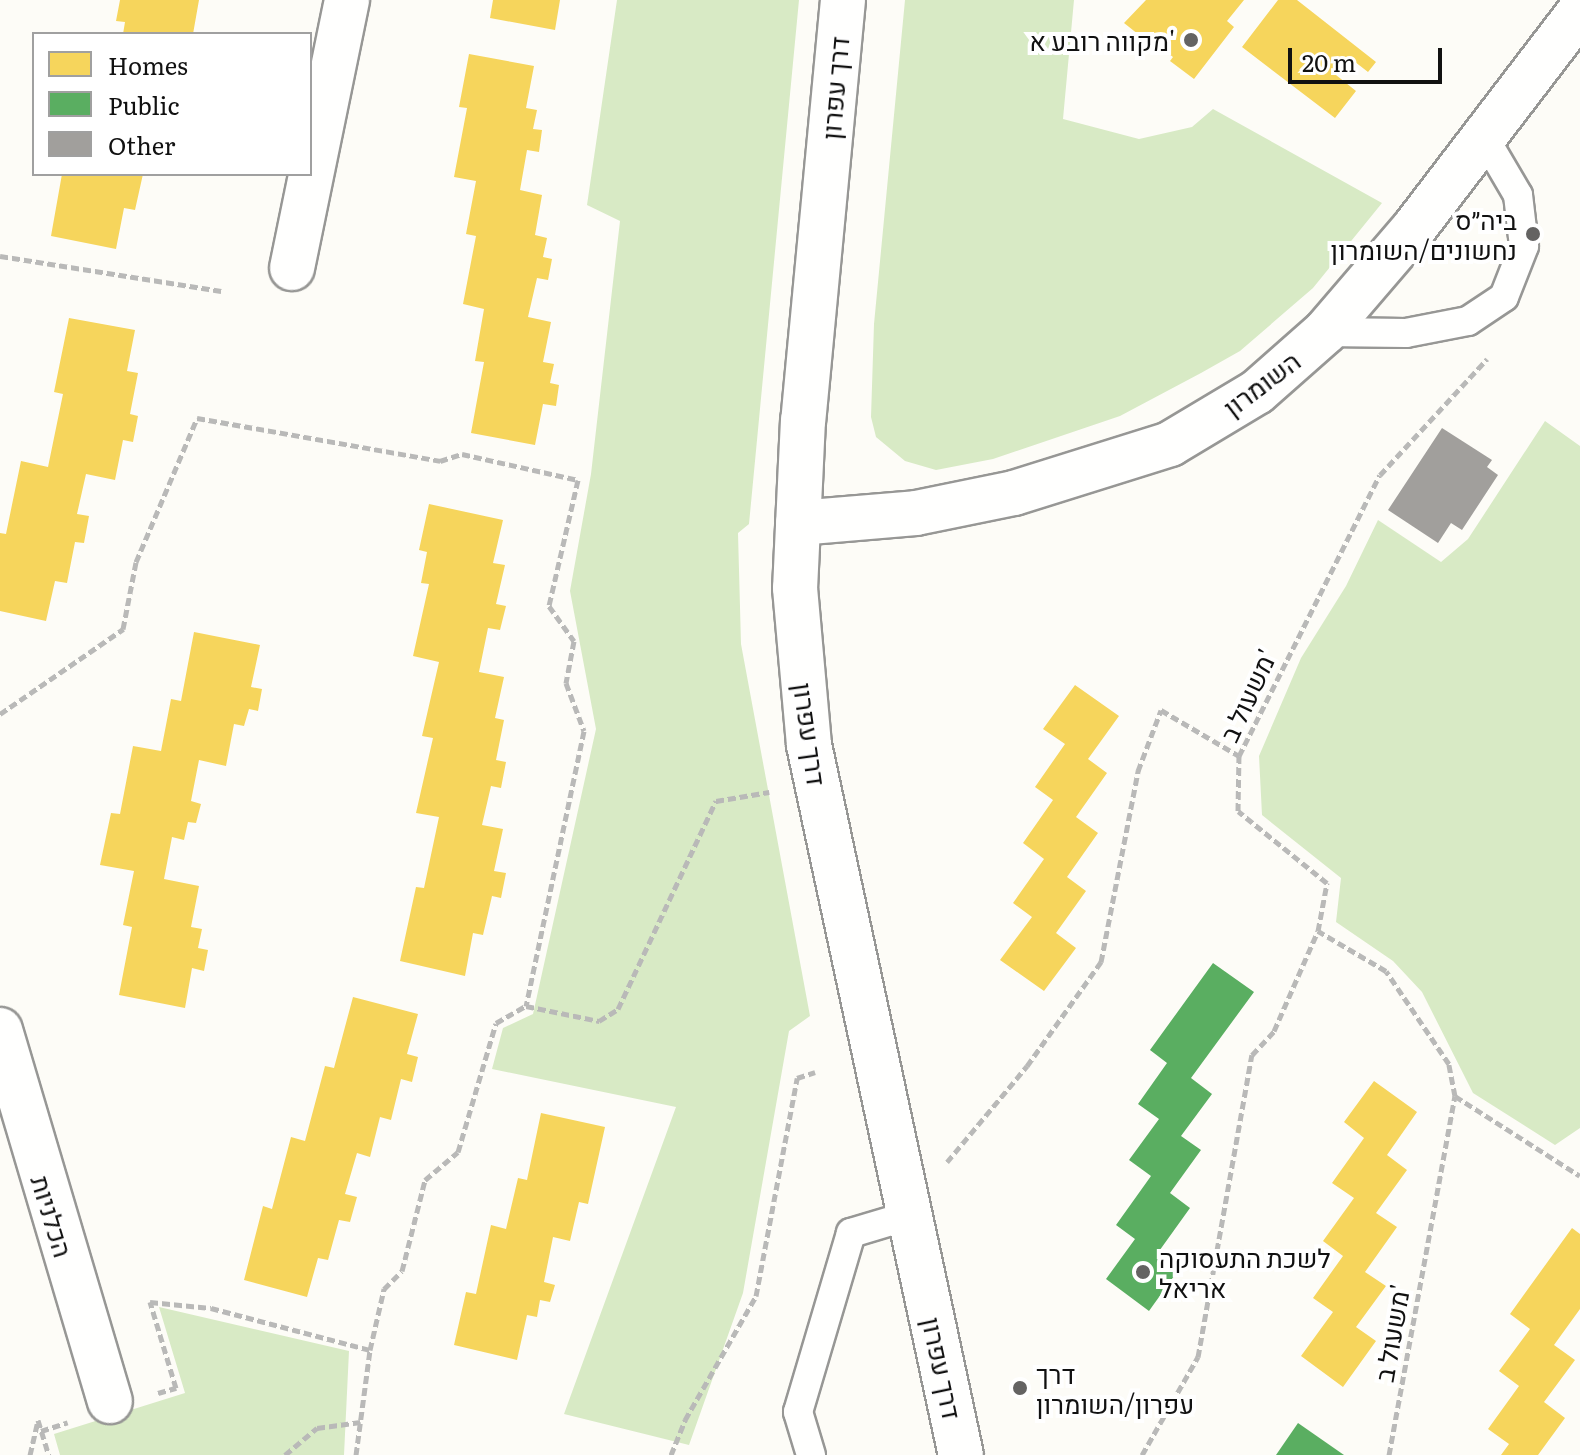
<!DOCTYPE html>
<meta charset="utf-8">
<style>
body{margin:0}
#map{position:relative;width:1580px;height:1455px;overflow:hidden;background:#fdfcf7;font-family:Literata,Heebo,serif}
div>[style]{position:absolute}
[style*='--x']{left:calc(var(--x)*1px);top:calc(var(--y)*1px);width:calc(var(--w)*1px);rotate:calc(var(--a)*1deg)}
.forest>*{inset:0;background:#d8eac5}
.homes>*{inset:0;background:#f6d55c}
.public>*{inset:0;background:#5aae61}
.building>*{inset:0;background:#a19f9c}
.path>*{height:5px;margin-top:-2.5px;transform-origin:0;background:repeating-linear-gradient(90deg,#b9b9b8 0 8px,transparent 0 12px)}
.roads{filter:drop-shadow(2px 0 #979795) drop-shadow(-2px 0 #979795) drop-shadow(0 2px #979795) drop-shadow(0 -2px #979795)}
.service>*{height:28px;margin:-14px;padding:0 14px;transform-origin:14px;border-radius:14px;background:#fffffe}
.minor>*{height:44px;margin:-22px;padding:0 22px;transform-origin:22px;border-radius:22px;background:#fffffe}
.tertiary>*{height:44px;margin:-22px;padding:0 22px;transform-origin:22px;border-radius:22px;background:#fffffe}
.dots>*{width:22px;height:22px;translate:-50% -50%;box-sizing:border-box;border:4px solid #fff;border-radius:50%}
span{translate:-50% -50%;white-space:nowrap;text-align:center;line-height:1.15;-webkit-text-stroke:8px #fff;paint-order:stroke}
.poi-label{font-size:26px;color:#111}
.right{translate:-100% -50%;text-align:right}
.left{translate:0 -50%;text-align:left}
.street-label{font-size:26px;color:#111}
.legend{position:absolute;left:32px;top:32px;width:280px;height:144px;box-sizing:border-box;background:#fff;border:2px solid #a0a0a0;margin:0;padding:10px 14px;list-style:none;font-size:24px;color:#111}
.legend li{display:flex;align-items:center;gap:16px;height:40px}
.legend b{width:40px;border:2px solid #a0a0a0}
.scale{position:absolute;left:1288px;top:48px;width:154px;height:36px;box-sizing:border-box;border:4px solid #111;border-top:0;padding-left:10px;font-size:24px;line-height:28px;white-space:nowrap;color:#111;-webkit-text-stroke:6px #fff;paint-order:stroke}
</style>
<div id="map">
<div class="forest">
<i style="clip-path:polygon(617px 0,799px 0,749px 524px,738px 533px,741px 644px,810px 1016px,789px 1031px,743px 1293px,689px 1445px,564px 1414px,676px 1107px,492px 1069px,503px 1028px,533px 1014px,596px 729px,570px 591px,591px 474px,620px 221px,587px 205px)"></i>
<i style="clip-path:polygon(905px 0,1074px 0,1063px 119px,1139px 139px,1192px 127px,1213px 109px,1382px 203px,1313px 288px,1240px 351px,1201px 373px,1120px 416px,993px 459px,936px 470px,905px 461px,876px 437px,871px 417px,874px 324px)"></i>
<i style="clip-path:polygon(1545px 421px,1580px 446px,1580px 1128px,1555px 1145px,1473px 1093px,1422px 992px,1393px 961px,1336px 922px,1341px 878px,1262px 815px,1259px 756px,1301px 658px,1346px 586px,1378px 520px,1441px 562px,1468px 539px)"></i>
<i style="clip-path:polygon(159px 1307px,349px 1351px,344px 1455px,60px 1455px,54px 1434px,185px 1393px)"></i>
</div>
<div class="homes">
<i style="clip-path:polygon(120px 0,199px 0,193px 34px,123px 34px,125px 22px,116px 21px)"></i>
<i style="clip-path:polygon(493px 0,560px 0,555px 30px,490px 18px)"></i>
<i style="clip-path:polygon(1146px 0,1244px 0,1227px 21px,1234px 27px,1194px 79px,1170px 61px,1173px 57px,1155px 43px,1159px 38px,1154px 34px,1148px 42px,1124px 23px)"></i>
<i style="clip-path:polygon(1278px 0,1297px 0,1376px 62px,1368px 72px,1350px 58px,1336px 75px,1356px 91px,1335px 118px,1242px 47px)"></i>
<i style="clip-path:polygon(469px 54px,534px 66px,526px 108px,537px 110px,533px 129px,542px 130px,539px 152px,527px 150px,520px 190px,542px 195px,535px 235px,547px 238px,543px 257px,552px 259px,548px 280px,537px 278px,528px 317px,551px 322px,543px 362px,554px 364px,550px 383px,559px 385px,556px 406px,543px 404px,535px 445px,471px 433px,484px 362px,475px 361px,484px 309px,463px 304px,476px 236px,466px 234px,476px 181px,454px 177px,467px 108px,459px 107px)"></i>
<i style="clip-path:polygon(62px 174px,143px 174px,135px 210px,124px 208px,116px 249px,51px 236px)"></i>
<i style="clip-path:polygon(69px 318px,135px 330px,127px 371px,138px 373px,130px 414px,138px 416px,133px 442px,123px 440px,115px 480px,86px 474px,77px 514px,89px 516px,84px 543px,75px 542px,67px 583px,55px 581px,46px 621px,0 611px,0 533px,6px 534px,21px 461px,48px 467px,63px 394px,54px 392px)"></i>
<i style="clip-path:polygon(429px 504px,503px 520px,493px 563px,505px 565px,496px 604px,506px 606px,500px 630px,488px 628px,479px 672px,504px 677px,495px 718px,504px 720px,496px 760px,506px 762px,501px 788px,491px 786px,482px 825px,503px 829px,494px 871px,506px 873px,501px 898px,492px 896px,483px 935px,473px 933px,465px 976px,400px 961px,416px 887px,424px 888px,439px 817px,416px 813px,433px 738px,422px 736px,439px 662px,413px 656px,429px 584px,421px 583px,427px 552px,419px 550px)"></i>
<i style="clip-path:polygon(194px 632px,260px 645px,251px 687px,262px 689px,258px 711px,249px 709px,244px 726px,234px 724px,226px 766px,199px 760px,191px 801px,201px 804px,196px 823px,188px 822px,184px 840px,172px 837px,164px 879px,199px 886px,191px 927px,202px 929px,198px 948px,208px 950px,204px 971px,192px 968px,185px 1008px,119px 995px,132px 927px,123px 925px,134px 871px,100px 865px,111px 813px,120px 814px,133px 746px,161px 751px,171px 699px,181px 701px)"></i>
<i style="clip-path:polygon(1075px 685px,1119px 716px,1088px 759px,1107px 773px,1076px 817px,1098px 833px,1067px 877px,1086px 891px,1056px 933px,1076px 948px,1044px 991px,1000px 960px,1032px 917px,1013px 903px,1044px 859px,1023px 843px,1053px 800px,1035px 787px,1065px 744px,1043px 729px)"></i>
<i style="clip-path:polygon(353px 997px,418px 1014px,407px 1054px,418px 1057px,412px 1082px,401px 1079px,391px 1120px,380px 1117px,370px 1157px,357px 1153px,345px 1194px,357px 1197px,350px 1222px,339px 1220px,328px 1260px,318px 1258px,307px 1297px,244px 1280px,263px 1206px,272px 1209px,291px 1137px,305px 1141px,325px 1066px,334px 1068px)"></i>
<i style="clip-path:polygon(1374px 1081px,1417px 1112px,1387px 1155px,1407px 1170px,1376px 1213px,1397px 1227px,1365px 1272px,1386px 1286px,1356px 1327px,1376px 1341px,1343px 1387px,1301px 1356px,1333px 1312px,1313px 1298px,1343px 1256px,1323px 1241px,1354px 1198px,1332px 1183px,1364px 1138px,1344px 1122px)"></i>
<i style="clip-path:polygon(541px 1113px,605px 1127px,588px 1204px,579px 1202px,570px 1241px,553px 1237px,544px 1282px,555px 1285px,550px 1302px,540px 1300px,537px 1317px,527px 1315px,517px 1360px,454px 1345px,466px 1292px,476px 1294px,491px 1225px,506px 1229px,518px 1178px,527px 1180px)"></i>
<i style="clip-path:polygon(1572px 1228px,1580px 1234px,1580px 1309px,1554px 1345px,1575px 1360px,1544px 1402px,1565px 1418px,1538px 1455px,1501px 1455px,1509px 1444px,1488px 1429px,1519px 1386px,1499px 1371px,1530px 1329px,1510px 1314px)"></i>
</div>
<div class="public">
<i style="clip-path:polygon(1213px 963px,1254px 992px,1191px 1078px,1212px 1094px,1181px 1136px,1201px 1150px,1170px 1193px,1190px 1208px,1157px 1254px,1179px 1269px,1149px 1311px,1106px 1279px,1135px 1239px,1116px 1225px,1151px 1176px,1129px 1160px,1159px 1119px,1138px 1104px,1167px 1063px,1150px 1050px)"></i>
<i style="clip-path:polygon(1298px 1423px,1344px 1455px,1276px 1455px)"></i>
</div>
<div class="building">
<i style="clip-path:polygon(1442px 428px,1492px 460px,1487px 467px,1498px 475px,1462px 530px,1451px 523px,1438px 543px,1388px 510px)"></i>
</div>
<div class="path">
<i style="--x:0;--y:256;--w:224;--a:9"></i>
<i style="--x:0;--y:714;--w:150;--a:-34.6"></i>
<i style="--x:123;--y:629;--w:68;--a:-79"></i>
<i style="--x:136;--y:562;--w:156;--a:-67"></i>
<i style="--x:197;--y:418;--w:247;--a:10"></i>
<i style="--x:440;--y:461;--w:23;--a:-18"></i>
<i style="--x:462;--y:454;--w:119;--a:12.6"></i>
<i style="--x:578;--y:480;--w:129;--a:103"></i>
<i style="--x:549;--y:606;--w:43;--a:54.5"></i>
<i style="--x:574;--y:641;--w:43;--a:100.8"></i>
<i style="--x:566;--y:683;--w:51;--a:69.4"></i>
<i style="--x:584;--y:731;--w:281;--a:101.9"></i>
<i style="--x:1455;--y:1096;--w:148;--a:32.6"></i>
<i style="--x:947;--y:1162;--w:125;--a:-50.2"></i>
<i style="--x:1027;--y:1066;--w:128;--a:-54.6"></i>
<i style="--x:1101;--y:962;--w:195;--a:-79"></i>
<i style="--x:1138;--y:771;--w:65;--a:-69.3"></i>
<i style="--x:1161;--y:710;--w:91;--a:30.5"></i>
<i style="--x:158;--y:1393;--w:19;--a:-16"></i>
<i style="--x:176;--y:1388;--w:90;--a:-106.8"></i>
<i style="--x:150;--y:1302;--w:61;--a:5.6"></i>
<i style="--x:211;--y:1308;--w:164;--a:14.8"></i>
<i style="--x:370;--y:1350;--w:63;--a:-77.1"></i>
<i style="--x:384;--y:1289;--w:25;--a:-45"></i>
<i style="--x:402;--y:1271;--w:94;--a:-75.8"></i>
<i style="--x:425;--y:1180;--w:43;--a:-40.3"></i>
<i style="--x:458;--y:1152;--w:134;--a:-73.6"></i>
<i style="--x:496;--y:1023;--w:34;--a:-30"></i>
<i style="--x:526;--y:1006;--w:75;--a:11.6"></i>
<i style="--x:599;--y:1021;--w:22;--a:-32"></i>
<i style="--x:618;--y:1009;--w:230;--a:-64.8"></i>
<i style="--x:716;--y:801;--w:54;--a:-9.6"></i>
<i style="--x:38;--y:1420;--w:37;--a:73"></i>
<i style="--x:41;--y:1431;--w:28;--a:-18"></i>
<i style="--x:30;--y:1455;--w:35;--a:-77"></i>
<i style="--x:285;--y:1455;--w:42;--a:-40.2"></i>
<i style="--x:317;--y:1428;--w:44;--a:-7.8"></i>
<i style="--x:356;--y:1455;--w:106;--a:-82.4"></i>
<i style="--x:671;--y:1455;--w:38;--a:-68"></i>
<i style="--x:685;--y:1420;--w:143;--a:-60.2"></i>
<i style="--x:756;--y:1296;--w:222;--a:-79.3"></i>
<i style="--x:797;--y:1078;--w:19;--a:-18"></i>
<i style="--x:1142;--y:1455;--w:113;--a:-60.3"></i>
<i style="--x:1198;--y:1357;--w:307;--a:-79.9"></i>
<i style="--x:1252;--y:1055;--w:33;--a:-47"></i>
<i style="--x:1274;--y:1031;--w:109;--a:-66.3"></i>
<i style="--x:1389;--y:1455;--w:365;--a:-79.6"></i>
<i style="--x:1455;--y:1096;--w:33;--a:-101"></i>
<i style="--x:1449;--y:1064;--w:112;--a:-124.1"></i>
<i style="--x:1386;--y:971;--w:79;--a:-149.5"></i>
<i style="--x:1318;--y:931;--w:49;--a:-79.4"></i>
<i style="--x:1327;--y:883;--w:114;--a:-141"></i>
<i style="--x:1238;--y:811;--w:55;--a:-89"></i>
<i style="--x:1239;--y:756;--w:314;--a:-63.4"></i>
<i style="--x:1380;--y:475;--w:158;--a:-47.3"></i>
</div>
<div class="roads">
<div class="service">
<i style="--x:1325;--y:332;--w:81;--a:0.7"></i>
<i style="--x:1406;--y:333;--w:63;--a:-11"></i>
<i style="--x:1468;--y:321;--w:43;--a:-33.7"></i>
<i style="--x:1504;--y:297;--w:55;--a:-68.6"></i>
<i style="--x:1524;--y:246;--w:51;--a:-96.7"></i>
<i style="--x:1518;--y:195;--w:67;--a:-120.4"></i>
<i style="--x:811;--y:1455;--w:45;--a:-106.8"></i>
<i style="--x:798;--y:1412;--w:187;--a:-73.5"></i>
<i style="--x:851;--y:1233;--w:63;--a:-16.7"></i>
</div>
<div class="minor">
<i style="--x:292;--y:268;--w:274;--a:-78.4"></i>
<i style="--x:798;--y:523;--w:118;--a:-4.8"></i>
<i style="--x:916;--y:513;--w:100;--a:-11.5"></i>
<i style="--x:1014;--y:493;--w:164;--a:-17.4"></i>
<i style="--x:1170;--y:444;--w:101;--a:-30.9"></i>
<i style="--x:1257;--y:392;--w:91;--a:-41.4"></i>
<i style="--x:1325;--y:332;--w:138;--a:-49.4"></i>
<i style="--x:1415;--y:227;--w:272;--a:-52.6"></i>
<i style="--x:0;--y:1030;--w:387;--a:73.5"></i>
</div>
<div class="tertiary">
<i style="--x:843;--y:0;--w:422;--a:95.4"></i>
<i style="--x:803;--y:420;--w:168;--a:92.7"></i>
<i style="--x:795;--y:588;--w:158;--a:84.9"></i>
<i style="--x:809;--y:745;--w:726;--a:77.92"></i>
</div>
</div>
<div class="dots">
<i style="left:1191px;top:40px;background:#646362"></i>
<i style="left:1533px;top:234px;background:#646362"></i>
<i style="left:1143px;top:1272px;background:#646362"></i>
<i style="left:1020px;top:1388px;background:#646362"></i>
</div>
<div class="poi-label">
<span class="right" style="left:1175px;top:40px">מקווה רובע א'</span>
<span class="right" style="left:1517px;top:234px">ביה״ס<br>נחשונים/השומרון</span>
<span class="left" style="left:1159px;top:1272px">לשכת התעסוקה<br>אריאל</span>
<span class="left" style="left:1036px;top:1388px">דרך<br>עפרון/השומרון</span>
</div>
<div class="street-label">
<span style="left:834px;top:88px;rotate:-85deg">דרך עפרון</span>
<span style="left:1261px;top:383px;rotate:-37deg">השומרון</span>
<span style="left:1247px;top:695px;rotate:-65deg">משעול ב'</span>
<span style="left:811px;top:734px;rotate:82deg">דרך עפרון</span>
<span style="left:53px;top:1216px;rotate:73deg">הכלניות</span>
<span style="left:1391px;top:1333px;rotate:-80deg">משעול ב'</span>
<span style="left:943px;top:1368px;rotate:78deg">דרך עפרון</span>
</div>
<ul class="legend">
<li><b style="height:22px;background:#f6d55c"></b>Homes</li>
<li><b style="height:22px;background:#5aae61"></b>Public</li>
<li><b style="height:22px;background:#a19f9c"></b>Other</li>
</ul>
<div class="scale">20 m</div>
</div>
